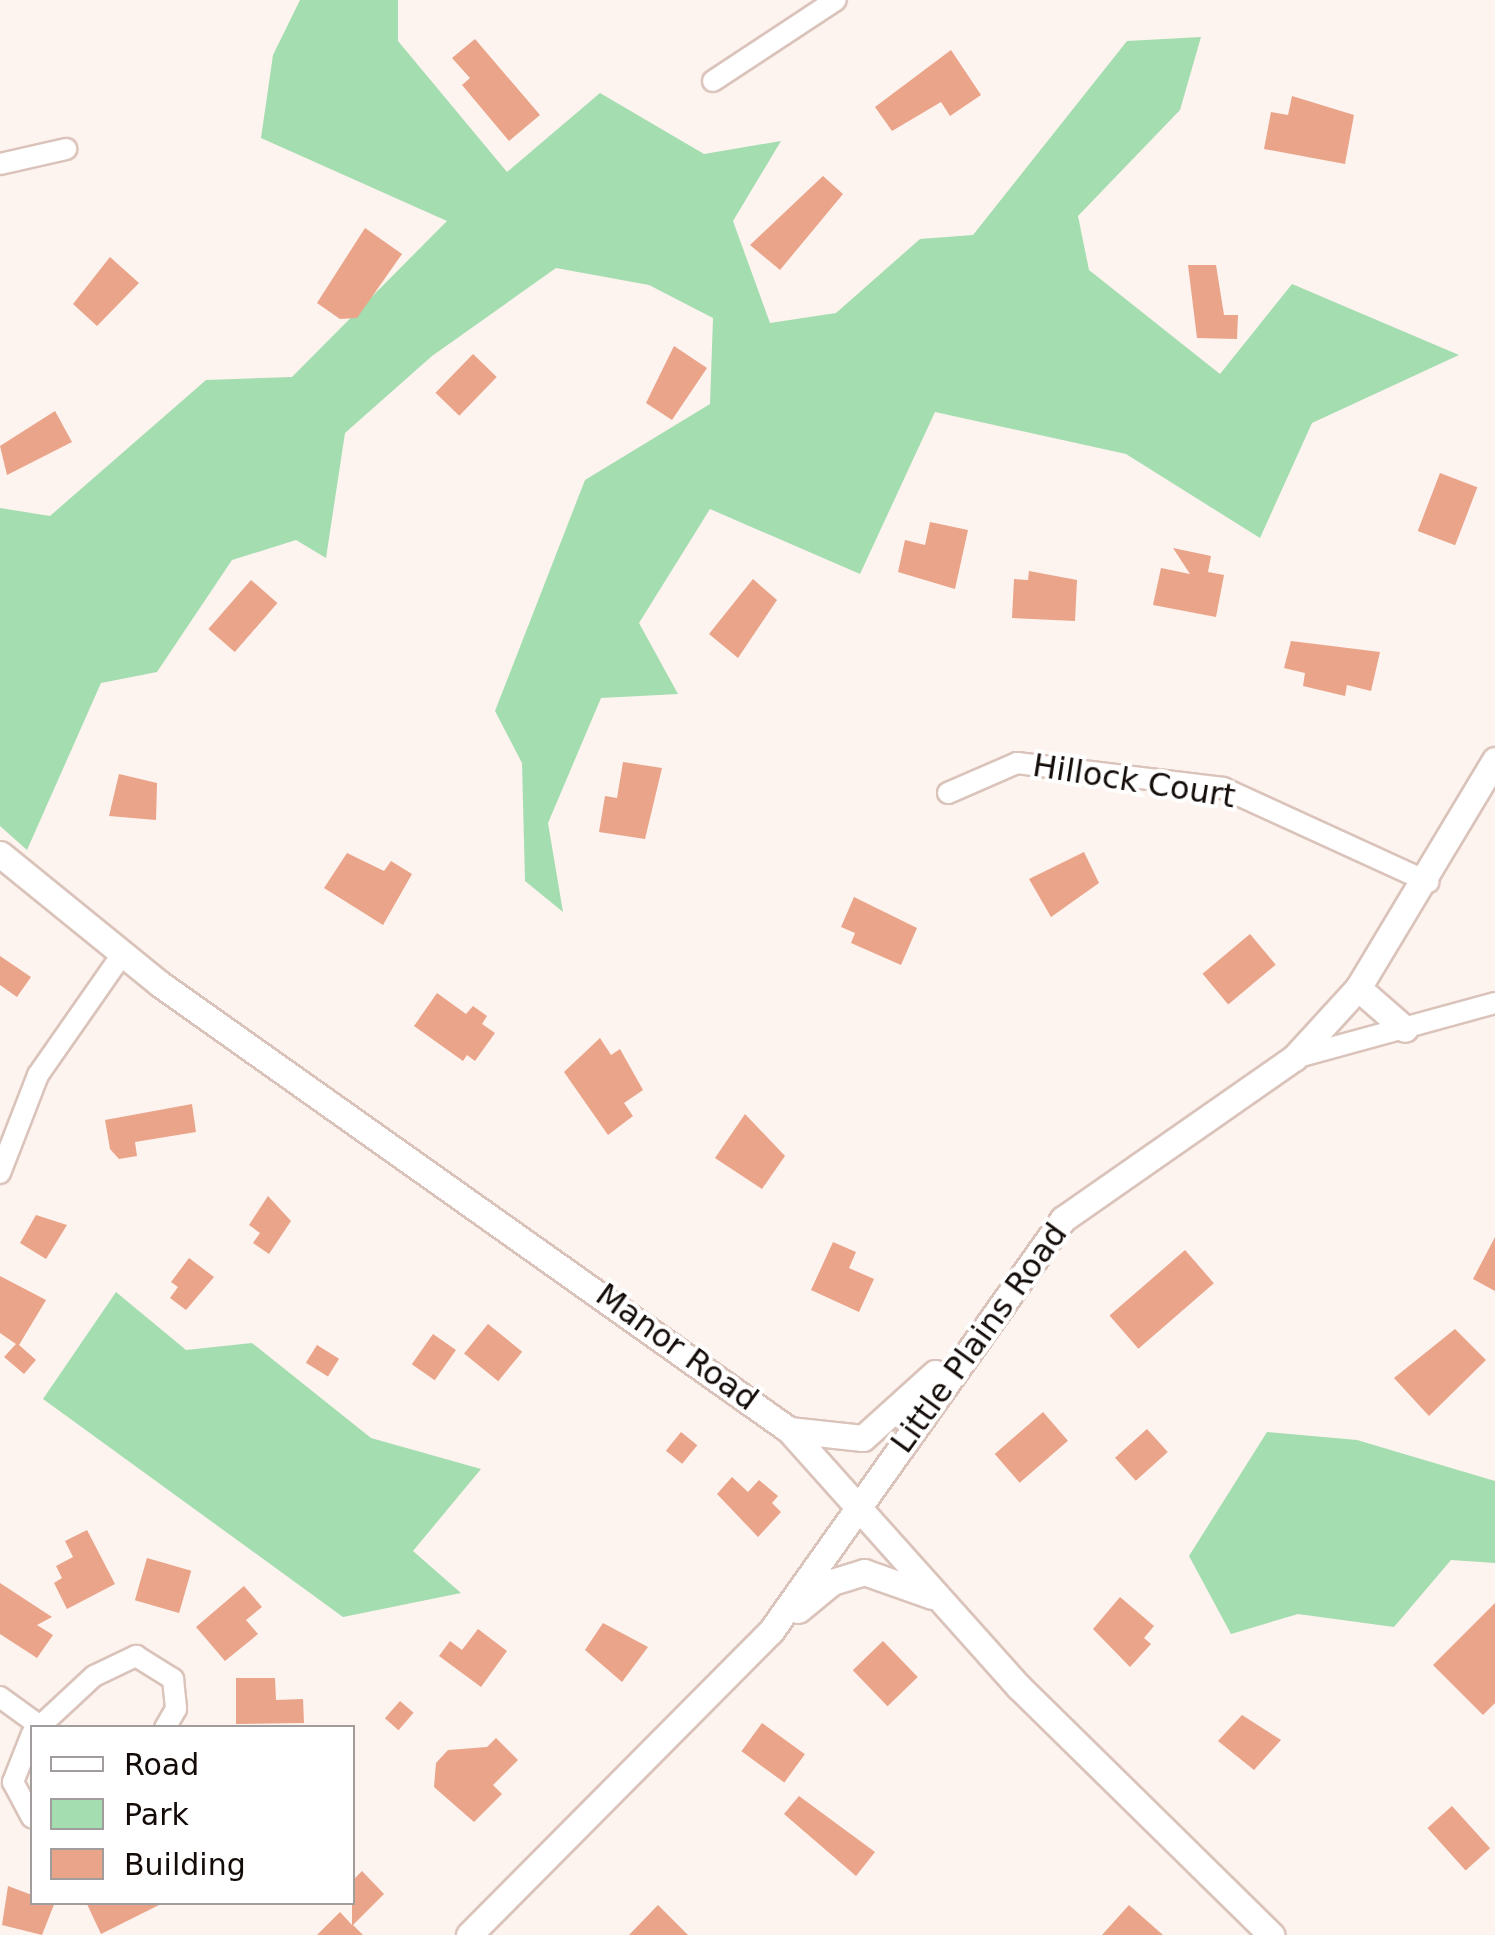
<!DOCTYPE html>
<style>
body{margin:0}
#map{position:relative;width:1495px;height:1935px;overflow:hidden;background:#fdf3ef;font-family:"DejaVu Sans",sans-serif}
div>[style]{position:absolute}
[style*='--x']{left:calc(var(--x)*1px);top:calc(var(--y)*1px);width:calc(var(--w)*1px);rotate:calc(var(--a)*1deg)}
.green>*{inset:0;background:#a4ddb0}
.building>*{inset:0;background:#eaa489;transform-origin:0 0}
.roads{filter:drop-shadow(2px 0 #dac3ba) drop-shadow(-2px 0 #dac3ba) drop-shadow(0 2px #dac3ba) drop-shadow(0 -2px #dac3ba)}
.minor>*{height:20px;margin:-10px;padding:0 10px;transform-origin:10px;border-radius:10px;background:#fff}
.tertiary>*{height:25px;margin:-12.5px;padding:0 12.5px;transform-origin:12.5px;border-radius:12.5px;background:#fff}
span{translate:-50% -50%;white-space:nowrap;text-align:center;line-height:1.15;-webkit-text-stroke:8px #fff;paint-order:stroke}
.street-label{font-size:32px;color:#120b08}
.legend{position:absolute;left:30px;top:1725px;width:325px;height:180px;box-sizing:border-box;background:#fff;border:2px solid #a09d9c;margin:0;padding:12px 18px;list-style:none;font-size:30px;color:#120b08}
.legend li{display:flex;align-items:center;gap:20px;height:50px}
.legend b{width:50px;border:2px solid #a09d9c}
</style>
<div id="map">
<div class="green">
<i style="clip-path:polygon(300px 0,398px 0,398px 41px,507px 172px,600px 93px,704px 154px,781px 141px,733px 221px,770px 323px,836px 313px,920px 239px,973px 235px,1127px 41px,1201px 37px,1180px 110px,1078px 216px,1089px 270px,1220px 374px,1292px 284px,1459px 355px,1312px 423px,1260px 538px,1126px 454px,935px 412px,860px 574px,710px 509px,639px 623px,678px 694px,601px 698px,548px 823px,563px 912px,525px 881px,522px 763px,495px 711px,585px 480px,710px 404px,713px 318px,649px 285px,556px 268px,432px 356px,345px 433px,326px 558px,296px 540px,232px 560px,157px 672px,101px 683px,27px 850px,0 826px,0 508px,50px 516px,206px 380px,292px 377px,447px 221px,261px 138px,273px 55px)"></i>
<i style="clip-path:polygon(116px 1292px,186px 1350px,252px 1343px,371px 1438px,481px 1469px,413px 1551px,461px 1593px,343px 1617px,43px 1399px)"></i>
<i style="clip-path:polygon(1267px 1432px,1357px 1440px,1495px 1481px,1495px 1563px,1451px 1560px,1394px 1627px,1298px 1614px,1231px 1634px,1189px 1556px)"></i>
</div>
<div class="building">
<i style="clip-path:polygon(475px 39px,540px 115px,509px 141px,462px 85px,470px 78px,452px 58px)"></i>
<i style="clip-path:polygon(951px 50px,981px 95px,950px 116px,941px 102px,892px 131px,875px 107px)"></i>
<i style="clip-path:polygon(1292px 96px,1354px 115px,1345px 164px,1264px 149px,1271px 112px,1288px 115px)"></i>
<i style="clip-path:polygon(823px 176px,843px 194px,780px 270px,750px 245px)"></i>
<i style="clip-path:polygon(365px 228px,402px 254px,357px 318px,340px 319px,317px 303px)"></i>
<i style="clip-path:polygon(110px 257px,139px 283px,97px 326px,73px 304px)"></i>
<i style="clip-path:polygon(1188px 265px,1216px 265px,1224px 315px,1238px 315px,1237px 339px,1197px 338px)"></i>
<i style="clip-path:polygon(674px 346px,707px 368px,672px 420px,646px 403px)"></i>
<i style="left:473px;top:354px;width:33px;height:54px;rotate:44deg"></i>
<i style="clip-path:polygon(55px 411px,72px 442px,7px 475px,0 446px)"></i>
<i style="left:1440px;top:473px;width:40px;height:62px;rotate:21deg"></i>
<i style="clip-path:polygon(930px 522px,968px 530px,955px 589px,898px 572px,905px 540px,925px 545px)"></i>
<i style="clip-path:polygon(1173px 548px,1211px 556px,1208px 572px,1224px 575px,1216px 617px,1153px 605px,1161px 568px,1190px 574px)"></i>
<i style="clip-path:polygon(1029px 571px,1077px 580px,1075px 621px,1012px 618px,1014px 579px,1028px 580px)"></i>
<i style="clip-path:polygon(753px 579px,777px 600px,738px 658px,709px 634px)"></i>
<i style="left:251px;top:580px;width:35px;height:65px;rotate:41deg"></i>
<i style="clip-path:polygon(1291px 641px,1380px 652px,1371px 691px,1347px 685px,1345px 696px,1303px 686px,1305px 673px,1284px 668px)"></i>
<i style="clip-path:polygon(623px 762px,662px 768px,645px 839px,599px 832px,605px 796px,617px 798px)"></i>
<i style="clip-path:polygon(119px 774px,157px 783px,156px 820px,109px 816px)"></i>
<i style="clip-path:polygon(1084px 852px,1099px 883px,1051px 917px,1029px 879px)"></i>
<i style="clip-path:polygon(347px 853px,384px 871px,391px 861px,412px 874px,383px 925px,324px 888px)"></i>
<i style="clip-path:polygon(854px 897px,917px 928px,901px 965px,851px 943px,855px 933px,841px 927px)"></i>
<i style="left:1250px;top:934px;width:40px;height:62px;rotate:50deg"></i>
<i style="clip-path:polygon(0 956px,31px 977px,17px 997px,0 985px)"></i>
<i style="clip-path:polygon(437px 993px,466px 1014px,473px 1006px,487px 1016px,482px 1024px,495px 1033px,475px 1061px,467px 1055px,463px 1061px,414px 1026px)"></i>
<i style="clip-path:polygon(600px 1038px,611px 1055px,620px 1049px,643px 1090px,624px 1103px,633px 1116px,608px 1135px,564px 1072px)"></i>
<i style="clip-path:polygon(192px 1104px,196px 1132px,135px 1142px,137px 1156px,119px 1159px,110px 1149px,105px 1120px)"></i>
<i style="clip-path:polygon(745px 1114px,785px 1156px,762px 1189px,715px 1158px)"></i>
<i style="clip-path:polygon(268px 1196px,291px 1221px,269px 1254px,253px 1243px,260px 1233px,249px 1225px)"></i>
<i style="clip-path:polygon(36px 1215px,67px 1225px,46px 1259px,20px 1243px)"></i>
<i style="clip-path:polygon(1495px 1237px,1495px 1291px,1473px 1279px)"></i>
<i style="clip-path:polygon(833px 1242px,856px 1252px,849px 1268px,874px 1279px,859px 1312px,811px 1290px)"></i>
<i style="left:1185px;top:1250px;width:44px;height:100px;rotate:49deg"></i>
<i style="clip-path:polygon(189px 1258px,214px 1277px,186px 1310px,170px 1298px,178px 1287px,171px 1282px)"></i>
<i style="clip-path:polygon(0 1276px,46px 1300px,19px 1345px,36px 1360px,24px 1374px,4px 1357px,16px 1344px,0 1333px)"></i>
<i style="left:488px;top:1324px;width:44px;height:38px;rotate:39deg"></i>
<i style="clip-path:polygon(1455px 1329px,1486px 1360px,1429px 1416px,1394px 1378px)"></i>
<i style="left:433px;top:1334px;width:28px;height:37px;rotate:35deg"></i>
<i style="left:317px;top:1345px;width:26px;height:21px;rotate:32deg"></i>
<i style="left:1043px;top:1412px;width:38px;height:64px;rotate:49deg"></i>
<i style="left:1147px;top:1429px;width:31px;height:43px;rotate:48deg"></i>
<i style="left:681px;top:1432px;width:21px;height:24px;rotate:39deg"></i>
<i style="clip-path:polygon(732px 1477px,748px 1492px,759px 1480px,778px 1496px,772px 1503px,781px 1512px,758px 1537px,717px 1494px)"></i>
<i style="clip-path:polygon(87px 1530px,115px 1584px,67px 1609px,54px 1583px,62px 1578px,56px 1566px,73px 1557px,65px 1541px)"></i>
<i style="left:147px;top:1558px;width:46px;height:44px;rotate:16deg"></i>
<i style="clip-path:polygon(0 1583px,52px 1617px,37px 1625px,53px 1635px,37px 1658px,0 1634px)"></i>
<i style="clip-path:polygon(244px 1586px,262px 1607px,246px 1620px,258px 1634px,225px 1661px,196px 1627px)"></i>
<i style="clip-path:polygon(1120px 1597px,1154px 1626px,1144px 1638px,1151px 1644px,1130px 1667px,1093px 1629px)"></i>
<i style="clip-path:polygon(1495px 1603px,1495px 1703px,1483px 1715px,1433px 1665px)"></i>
<i style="clip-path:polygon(603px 1623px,648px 1647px,622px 1682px,585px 1650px)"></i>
<i style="clip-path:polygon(478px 1629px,507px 1651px,481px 1687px,439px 1656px,450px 1641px,462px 1650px)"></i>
<i style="left:883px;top:1641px;width:50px;height:42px;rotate:46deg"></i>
<i style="clip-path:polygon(236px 1678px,275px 1678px,276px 1700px,303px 1699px,304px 1723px,236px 1724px)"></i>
<i style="left:400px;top:1701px;width:18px;height:23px;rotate:41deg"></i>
<i style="clip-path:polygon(1242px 1715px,1281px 1740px,1254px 1770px,1218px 1741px)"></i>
<i style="left:762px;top:1723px;width:53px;height:35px;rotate:36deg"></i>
<i style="clip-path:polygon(496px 1738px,518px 1760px,493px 1785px,502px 1794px,474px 1822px,434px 1787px,436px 1763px,448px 1750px,487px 1747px)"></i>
<i style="clip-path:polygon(799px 1796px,875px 1852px,856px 1876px,784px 1814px)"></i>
<i style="left:1452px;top:1806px;width:57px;height:33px;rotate:48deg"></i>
<i style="clip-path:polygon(362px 1871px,384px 1894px,353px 1925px,363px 1935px,317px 1935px,340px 1912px,352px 1925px,352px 1881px)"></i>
<i style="clip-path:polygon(8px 1886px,32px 1895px,32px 1902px,55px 1902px,42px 1935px,2px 1925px)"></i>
<i style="clip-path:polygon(86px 1902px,165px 1902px,101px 1934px)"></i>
<i style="clip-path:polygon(658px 1905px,688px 1935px,629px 1935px)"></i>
<i style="clip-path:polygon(1129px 1905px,1163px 1935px,1102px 1935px)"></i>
</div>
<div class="roads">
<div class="minor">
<i style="--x:713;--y:81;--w:147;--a:-33.4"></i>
<i style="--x:0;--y:164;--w:68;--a:-12.8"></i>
<i style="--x:948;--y:793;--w:75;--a:-23.5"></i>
<i style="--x:1017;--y:763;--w:208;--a:6.9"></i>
<i style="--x:1223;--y:788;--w:226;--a:24.6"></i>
<i style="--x:1294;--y:1058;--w:208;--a:-15.3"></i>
<i style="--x:0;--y:1173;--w:105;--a:-68.8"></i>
<i style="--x:38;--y:1075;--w:149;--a:-55.1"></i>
<i style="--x:0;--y:1697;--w:49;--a:35.9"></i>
<i style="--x:38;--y:1728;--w:76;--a:-42.9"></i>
<i style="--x:94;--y:1676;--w:47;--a:-25.5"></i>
<i style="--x:136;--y:1656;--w:44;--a:31.9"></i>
<i style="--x:173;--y:1679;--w:30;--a:84"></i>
<i style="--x:176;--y:1709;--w:22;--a:120"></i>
<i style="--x:32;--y:1734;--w:52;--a:111.6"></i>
<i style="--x:13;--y:1782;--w:40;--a:62"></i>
</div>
<div class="tertiary">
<i style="--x:0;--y:854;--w:206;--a:39.1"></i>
<i style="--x:160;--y:984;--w:771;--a:35.34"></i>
<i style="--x:789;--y:1430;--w:345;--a:48.2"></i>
<i style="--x:1019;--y:1687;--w:354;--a:44.5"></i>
<i style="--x:1358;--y:988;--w:62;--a:41.1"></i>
<i style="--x:789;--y:1430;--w:74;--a:6.2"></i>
<i style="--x:863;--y:1438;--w:97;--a:-42.1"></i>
<i style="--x:798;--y:1610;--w:44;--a:-39.5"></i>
<i style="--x:832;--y:1582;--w:34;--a:-17"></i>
<i style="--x:864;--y:1572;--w:72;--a:19.4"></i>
<i style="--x:469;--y:1935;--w:429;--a:-45.2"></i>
<i style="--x:771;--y:1631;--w:505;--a:-54.67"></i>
<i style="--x:1063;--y:1219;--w:282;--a:-34.9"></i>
<i style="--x:1294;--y:1058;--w:95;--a:-47.6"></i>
<i style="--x:1358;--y:988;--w:266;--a:-59"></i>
</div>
</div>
<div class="street-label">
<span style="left:1134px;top:781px;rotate:9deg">Hillock Court</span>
<span style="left:979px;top:1338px;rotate:-54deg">Little Plains Road</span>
<span style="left:677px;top:1347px;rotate:36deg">Manor Road</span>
</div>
<ul class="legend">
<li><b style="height:12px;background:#fff"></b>Road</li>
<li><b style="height:28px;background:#a4ddb0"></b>Park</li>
<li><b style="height:28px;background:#eaa489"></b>Building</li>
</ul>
</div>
